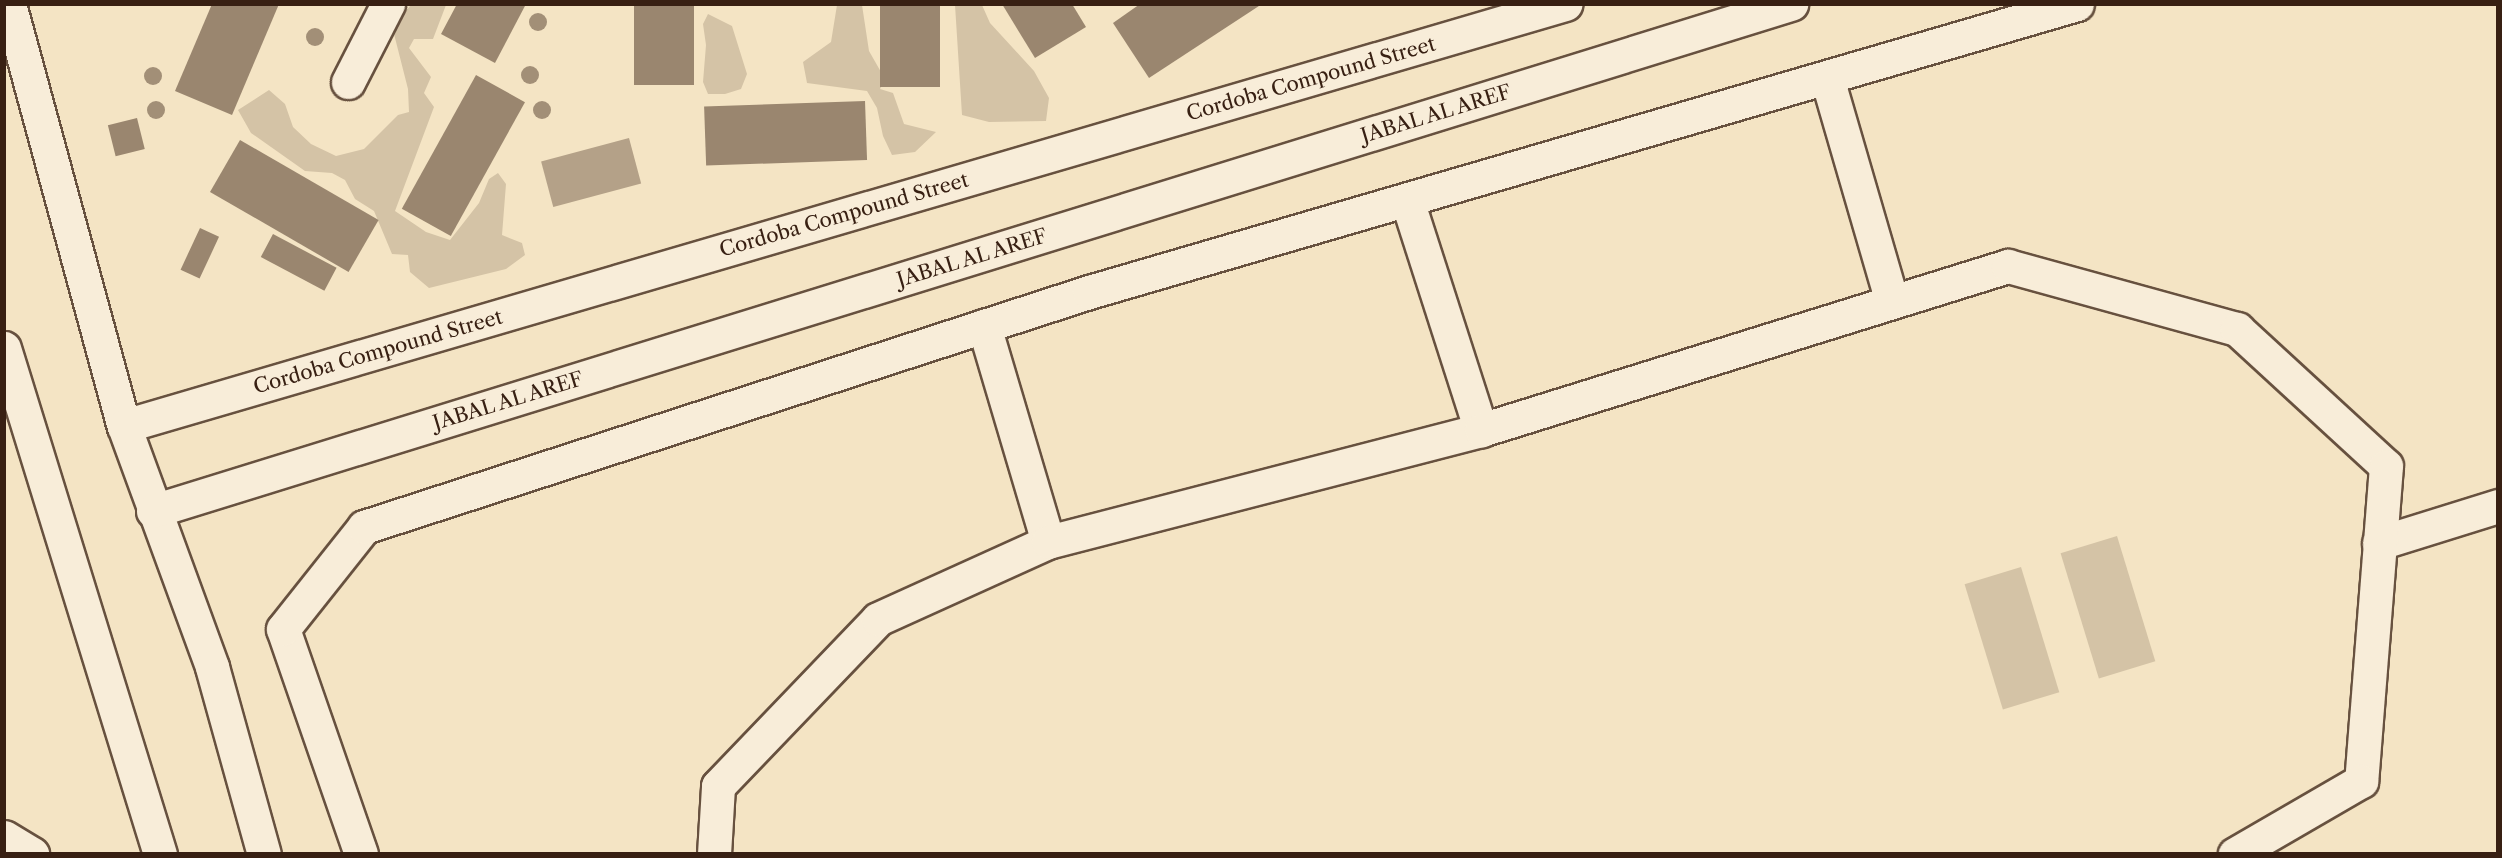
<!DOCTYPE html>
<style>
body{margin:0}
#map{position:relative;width:2502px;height:858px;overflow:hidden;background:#f4e4c4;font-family:"Libre Caslon Text",serif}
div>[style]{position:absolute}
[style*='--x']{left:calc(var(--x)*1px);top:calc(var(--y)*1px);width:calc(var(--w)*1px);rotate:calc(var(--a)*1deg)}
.green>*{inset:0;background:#d4c3a6;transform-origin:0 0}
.water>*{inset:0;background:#b4a188;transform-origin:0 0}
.building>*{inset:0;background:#9a866f;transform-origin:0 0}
.roads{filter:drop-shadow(2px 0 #67513f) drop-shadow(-2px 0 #67513f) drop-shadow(0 2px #67513f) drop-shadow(0 -2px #67513f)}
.minor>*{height:33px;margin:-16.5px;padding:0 16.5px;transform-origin:16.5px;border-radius:16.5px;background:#f8edd9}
.trees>*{width:18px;height:18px;margin:-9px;border-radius:50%;background:#a28f77}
span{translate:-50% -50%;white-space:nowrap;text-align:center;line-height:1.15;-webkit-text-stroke:4.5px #f8edd9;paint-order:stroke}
.street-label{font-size:20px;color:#382013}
.frame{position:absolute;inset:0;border:6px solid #382013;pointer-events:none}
</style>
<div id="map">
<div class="green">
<i style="clip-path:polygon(411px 5px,446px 5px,433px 39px,414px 39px,409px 48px,431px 77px,424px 93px,434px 107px,395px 211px,426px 232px,450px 240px,479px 203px,489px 179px,498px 173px,506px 184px,502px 235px,522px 243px,525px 255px,506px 269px,429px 288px,410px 272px,408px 255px,392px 254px,374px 211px,355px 199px,345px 180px,332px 173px,305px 171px,251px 133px,238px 110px,269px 90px,285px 104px,293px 127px,311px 144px,336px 156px,364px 149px,398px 115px,409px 112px,408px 89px,394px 34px,400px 17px)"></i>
<i style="clip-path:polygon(837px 5px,862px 5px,869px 51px,885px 79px,880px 89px,893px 93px,904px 124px,936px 132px,915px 152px,892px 155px,883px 136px,877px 108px,867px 91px,807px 83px,803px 62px,831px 42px)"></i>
<i style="clip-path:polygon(955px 5px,982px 5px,990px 23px,1034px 71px,1049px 98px,1046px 121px,989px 122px,962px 115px)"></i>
<i style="clip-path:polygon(708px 14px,732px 26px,747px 74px,741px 89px,725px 94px,708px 94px,703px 82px,706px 45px,703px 24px)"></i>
<i style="left:2117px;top:536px;width:131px;height:59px;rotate:73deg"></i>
<i style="left:2021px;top:567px;width:131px;height:59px;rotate:73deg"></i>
</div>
<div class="water">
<i style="left:629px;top:138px;width:47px;height:91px;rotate:75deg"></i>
</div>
<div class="building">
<i style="clip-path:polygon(212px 4px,279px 4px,232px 115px,175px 91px)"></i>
<i style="clip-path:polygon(457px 4px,526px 4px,495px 63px,441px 34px)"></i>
<i style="left:634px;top:4px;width:60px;height:81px"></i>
<i style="left:880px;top:4px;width:60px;height:83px"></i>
<i style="clip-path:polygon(1002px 4px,1072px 4px,1086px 27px,1035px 58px)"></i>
<i style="clip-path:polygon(1140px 4px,1262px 4px,1149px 78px,1113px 23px)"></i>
<i style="left:476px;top:75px;width:56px;height:153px;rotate:29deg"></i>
<i style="left:865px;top:101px;width:59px;height:161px;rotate:88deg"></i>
<i style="left:137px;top:118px;width:32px;height:30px;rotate:76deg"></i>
<i style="left:240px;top:140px;width:160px;height:60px;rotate:30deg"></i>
<i style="left:200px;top:228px;width:21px;height:46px;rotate:25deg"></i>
<i style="left:273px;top:234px;width:72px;height:26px;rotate:28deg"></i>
</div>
<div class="roads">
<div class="minor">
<i style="--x:9;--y:4;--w:437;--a:74.8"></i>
<i style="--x:124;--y:426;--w:257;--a:69.9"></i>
<i style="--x:212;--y:667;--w:194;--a:74.5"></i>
<i style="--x:1827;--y:78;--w:233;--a:73.8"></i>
<i style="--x:348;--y:82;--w:88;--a:-62.9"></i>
<i style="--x:1407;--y:200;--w:242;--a:72.2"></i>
<i style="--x:984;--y:326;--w:225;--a:73.5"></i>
<i style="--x:4;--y:348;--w:530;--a:72.87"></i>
<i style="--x:124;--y:426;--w:1502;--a:-16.32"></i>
<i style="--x:153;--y:511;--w:1715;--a:-17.2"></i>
<i style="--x:2379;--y:543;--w:125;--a:-17.3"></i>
<i style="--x:4;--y:837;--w:33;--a:31"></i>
<i style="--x:361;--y:854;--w:238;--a:-109.1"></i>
<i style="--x:283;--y:629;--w:130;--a:-51.5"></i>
<i style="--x:364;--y:527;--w:762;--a:-17.96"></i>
<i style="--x:1089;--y:292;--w:1029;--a:-16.25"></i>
<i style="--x:714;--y:854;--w:68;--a:-86.6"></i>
<i style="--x:718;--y:786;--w:231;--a:-46.2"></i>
<i style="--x:878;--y:619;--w:187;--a:-24.4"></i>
<i style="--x:1048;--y:542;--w:447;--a:-14.5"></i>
<i style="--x:1481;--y:430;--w:552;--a:-17.29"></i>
<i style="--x:2008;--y:266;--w:238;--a:15.4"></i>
<i style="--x:2237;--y:329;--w:202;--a:42.6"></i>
<i style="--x:2386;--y:466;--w:316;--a:94.5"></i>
<i style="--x:2361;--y:781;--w:146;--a:149.9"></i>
</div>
</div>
<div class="trees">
<i style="left:538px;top:22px"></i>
<i style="left:315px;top:37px"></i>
<i style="left:530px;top:75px"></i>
<i style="left:153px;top:76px"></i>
<i style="left:156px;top:110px"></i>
<i style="left:542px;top:110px"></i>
</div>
<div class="street-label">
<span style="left:1311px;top:79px;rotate:-16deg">Cordoba Compound Street</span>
<span style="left:1436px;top:114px;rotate:-17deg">JABAL AL AREF</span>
<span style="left:844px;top:215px;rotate:-16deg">Cordoba Compound Street</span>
<span style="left:972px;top:258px;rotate:-17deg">JABAL AL AREF</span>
<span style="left:378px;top:352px;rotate:-16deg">Cordoba Compound Street</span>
<span style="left:508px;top:401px;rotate:-17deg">JABAL AL AREF</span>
</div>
<div class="frame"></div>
</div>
